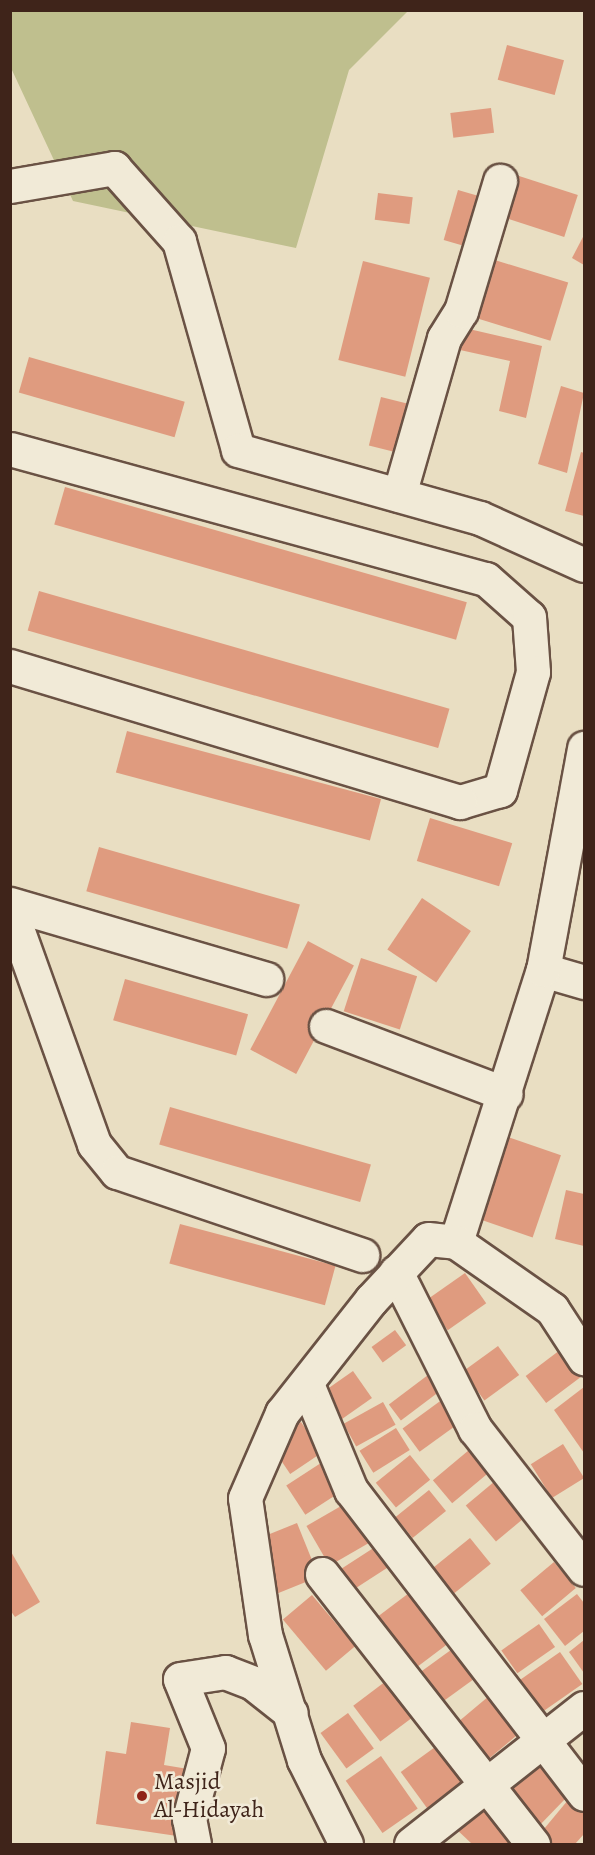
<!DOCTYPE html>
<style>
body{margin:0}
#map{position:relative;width:595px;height:1855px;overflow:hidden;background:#e9dec2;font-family:Alegreya,serif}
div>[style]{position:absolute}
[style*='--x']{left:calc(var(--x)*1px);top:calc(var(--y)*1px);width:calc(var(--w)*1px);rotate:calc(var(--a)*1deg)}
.green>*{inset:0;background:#bfbf8e}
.building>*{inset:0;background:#df9b7f;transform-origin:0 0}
.roads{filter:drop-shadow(2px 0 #6a5244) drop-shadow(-2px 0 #6a5244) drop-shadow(0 2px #6a5244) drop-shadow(0 -2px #6a5244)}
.minor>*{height:33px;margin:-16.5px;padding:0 16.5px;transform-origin:16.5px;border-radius:16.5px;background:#f1ead7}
.dots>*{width:16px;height:16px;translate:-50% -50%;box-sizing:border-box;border:3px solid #f1ead7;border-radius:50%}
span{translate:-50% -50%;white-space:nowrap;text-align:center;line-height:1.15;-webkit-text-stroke:5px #f1ead7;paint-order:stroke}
.poi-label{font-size:24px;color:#3f241a}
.left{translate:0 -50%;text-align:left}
.frame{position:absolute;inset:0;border:12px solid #3f241a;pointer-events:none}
</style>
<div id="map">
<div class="green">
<i style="clip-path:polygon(10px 11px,408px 11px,349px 70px,296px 248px,73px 201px,11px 68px)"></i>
</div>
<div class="building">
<i style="left:507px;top:45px;width:59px;height:36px;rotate:15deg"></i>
<i style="left:491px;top:108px;width:25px;height:41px;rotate:83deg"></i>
<i style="left:516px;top:175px;width:65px;height:44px;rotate:18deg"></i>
<i style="left:458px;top:190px;width:26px;height:52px;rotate:16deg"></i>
<i style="left:378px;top:193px;width:35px;height:27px;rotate:7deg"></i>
<i style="clip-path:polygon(584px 235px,584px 265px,572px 258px)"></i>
<i style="left:485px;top:257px;width:87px;height:61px;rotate:17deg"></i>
<i style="left:363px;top:261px;width:69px;height:102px;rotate:14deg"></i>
<i style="clip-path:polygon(456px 326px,542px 346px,526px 418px,499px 411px,510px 361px,451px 348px)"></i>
<i style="left:29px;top:357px;width:162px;height:37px;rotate:16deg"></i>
<i style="clip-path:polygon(561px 386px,584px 393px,567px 473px,538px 464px)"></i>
<i style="left:381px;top:397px;width:34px;height:50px;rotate:14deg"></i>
<i style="clip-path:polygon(581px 452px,584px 453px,584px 516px,565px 511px)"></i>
<i style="left:65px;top:487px;width:418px;height:39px;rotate:16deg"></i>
<i style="left:39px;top:591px;width:427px;height:41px;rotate:16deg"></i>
<i style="left:127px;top:731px;width:263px;height:43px;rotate:15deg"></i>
<i style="left:430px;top:818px;width:86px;height:45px;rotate:17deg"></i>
<i style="left:99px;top:847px;width:209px;height:46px;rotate:16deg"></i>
<i style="left:422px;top:898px;width:59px;height:62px;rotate:34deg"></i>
<i style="left:308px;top:941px;width:52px;height:123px;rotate:28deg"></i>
<i style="left:361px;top:958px;width:59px;height:56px;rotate:18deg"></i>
<i style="left:125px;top:979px;width:128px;height:43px;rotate:16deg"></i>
<i style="left:170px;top:1107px;width:209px;height:39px;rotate:16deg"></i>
<i style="left:508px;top:1137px;width:56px;height:87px;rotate:19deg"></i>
<i style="clip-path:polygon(566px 1190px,584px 1194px,584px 1246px,555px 1239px)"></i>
<i style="left:180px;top:1224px;width:161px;height:41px;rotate:15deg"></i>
<i style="left:465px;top:1273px;width:37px;height:47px;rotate:55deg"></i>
<i style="left:395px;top:1330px;width:19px;height:29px;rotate:54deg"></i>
<i style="left:498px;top:1346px;width:36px;height:43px;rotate:54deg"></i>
<i style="left:564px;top:1347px;width:34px;height:48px;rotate:53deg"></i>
<i style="left:353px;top:1371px;width:33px;height:40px;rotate:55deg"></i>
<i style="left:428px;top:1375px;width:20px;height:49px;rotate:53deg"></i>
<i style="clip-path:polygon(584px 1387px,584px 1453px,554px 1410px)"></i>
<i style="left:443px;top:1399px;width:29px;height:50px;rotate:54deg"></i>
<i style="left:383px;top:1402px;width:26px;height:45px;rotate:61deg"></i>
<i style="left:301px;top:1422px;width:37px;height:38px;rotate:56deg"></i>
<i style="left:396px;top:1428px;width:26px;height:43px;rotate:58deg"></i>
<i style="left:563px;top:1444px;width:40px;height:38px;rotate:58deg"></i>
<i style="left:475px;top:1445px;width:30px;height:55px;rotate:50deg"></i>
<i style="left:410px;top:1455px;width:32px;height:44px;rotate:51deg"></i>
<i style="left:324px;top:1461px;width:35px;height:45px;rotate:57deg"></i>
<i style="left:501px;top:1476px;width:47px;height:46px;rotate:50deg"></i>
<i style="left:429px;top:1490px;width:27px;height:43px;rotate:51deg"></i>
<i style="left:348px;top:1502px;width:46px;height:48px;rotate:60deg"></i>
<i style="left:297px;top:1523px;width:58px;height:46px;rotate:68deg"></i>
<i style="left:470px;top:1538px;width:33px;height:47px;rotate:51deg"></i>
<i style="left:375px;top:1547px;width:24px;height:53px;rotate:57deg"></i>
<i style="clip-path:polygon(10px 1550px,40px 1602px,15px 1617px,10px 1610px)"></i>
<i style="left:554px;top:1562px;width:34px;height:44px;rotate:50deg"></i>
<i style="left:413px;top:1590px;width:64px;height:56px;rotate:53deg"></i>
<i style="clip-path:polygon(577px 1594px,584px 1603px,584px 1631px,565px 1646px,544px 1619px)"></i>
<i style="left:312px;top:1595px;width:67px;height:38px;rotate:50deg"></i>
<i style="left:539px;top:1624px;width:28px;height:46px;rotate:55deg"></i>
<i style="clip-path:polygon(584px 1640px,584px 1673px,569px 1652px)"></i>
<i style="left:455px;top:1647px;width:37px;height:52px;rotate:54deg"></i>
<i style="left:560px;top:1652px;width:39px;height:49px;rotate:55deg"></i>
<i style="left:390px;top:1678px;width:45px;height:46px;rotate:53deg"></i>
<i style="left:489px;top:1696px;width:48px;height:49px;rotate:50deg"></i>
<i style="left:348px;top:1713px;width:44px;height:34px;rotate:54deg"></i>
<i style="clip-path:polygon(131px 1722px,170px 1728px,164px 1765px,188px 1769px,177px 1836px,96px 1824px,106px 1751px,126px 1754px)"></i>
<i style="left:442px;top:1742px;width:49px;height:51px;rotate:54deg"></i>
<i style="left:539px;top:1754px;width:50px;height:61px;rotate:44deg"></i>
<i style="left:381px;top:1756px;width:64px;height:43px;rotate:55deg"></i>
<i style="clip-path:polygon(573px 1794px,584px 1803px,584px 1834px,575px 1844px,551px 1844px,539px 1835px)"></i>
<i style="clip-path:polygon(477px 1801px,515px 1839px,509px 1844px,472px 1844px,453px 1826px)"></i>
</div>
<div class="roads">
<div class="minor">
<i style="--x:10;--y:186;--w:106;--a:-9.8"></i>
<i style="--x:114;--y:168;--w:98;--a:48.3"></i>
<i style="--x:179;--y:241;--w:217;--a:74.2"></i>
<i style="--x:238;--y:450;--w:251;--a:15.7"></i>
<i style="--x:480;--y:518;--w:114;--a:24.3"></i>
<i style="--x:10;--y:449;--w:493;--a:15.3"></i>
<i style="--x:486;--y:579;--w:57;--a:41.5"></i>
<i style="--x:529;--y:617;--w:55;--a:85.8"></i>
<i style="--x:533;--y:672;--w:123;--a:105.6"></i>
<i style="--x:500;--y:790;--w:42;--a:163.3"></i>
<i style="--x:460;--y:802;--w:470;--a:-163.2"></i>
<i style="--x:399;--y:495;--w:163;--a:-74"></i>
<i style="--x:444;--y:338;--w:32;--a:-58"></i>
<i style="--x:461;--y:311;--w:136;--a:-73.3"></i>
<i style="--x:10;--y:904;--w:267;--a:16.3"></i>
<i style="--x:10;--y:909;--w:250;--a:70.3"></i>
<i style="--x:94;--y:1144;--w:36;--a:51"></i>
<i style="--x:117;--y:1172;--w:259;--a:18.7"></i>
<i style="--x:543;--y:970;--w:43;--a:16.3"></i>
<i style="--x:326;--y:1026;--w:192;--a:20.7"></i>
<i style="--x:456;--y:1242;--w:286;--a:-72.3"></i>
<i style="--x:543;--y:970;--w:226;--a:-79.5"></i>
<i style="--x:396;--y:1272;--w:176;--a:63.3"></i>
<i style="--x:475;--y:1429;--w:177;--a:52.1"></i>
<i style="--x:307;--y:1384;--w:115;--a:67.5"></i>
<i style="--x:351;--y:1490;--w:383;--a:52.5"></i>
<i style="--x:322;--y:1574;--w:343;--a:52"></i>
<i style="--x:194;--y:1844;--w:25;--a:-101"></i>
<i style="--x:189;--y:1819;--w:73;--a:-75"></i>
<i style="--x:208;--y:1748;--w:74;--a:-112.1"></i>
<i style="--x:180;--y:1679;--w:46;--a:-8.8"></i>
<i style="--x:225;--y:1672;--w:30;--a:21"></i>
<i style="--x:253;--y:1683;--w:48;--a:38.3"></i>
<i style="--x:346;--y:1844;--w:94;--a:-116.6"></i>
<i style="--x:304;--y:1760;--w:131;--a:-107.3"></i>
<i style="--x:265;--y:1635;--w:138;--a:-98.3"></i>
<i style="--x:245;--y:1498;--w:93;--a:-66.5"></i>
<i style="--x:282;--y:1413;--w:144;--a:-51.8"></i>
<i style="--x:371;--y:1300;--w:83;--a:-46.9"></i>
<i style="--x:428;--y:1239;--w:28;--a:6"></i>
<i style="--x:456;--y:1242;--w:117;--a:34.9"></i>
<i style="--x:552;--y:1309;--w:59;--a:56.9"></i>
<i style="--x:411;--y:1844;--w:220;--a:-38.2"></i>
</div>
</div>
<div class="dots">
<i style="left:142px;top:1796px;background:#8f2418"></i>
</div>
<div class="poi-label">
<span class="left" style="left:154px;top:1796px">Masjid<br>Al-Hidayah</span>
</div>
<div class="frame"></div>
</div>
